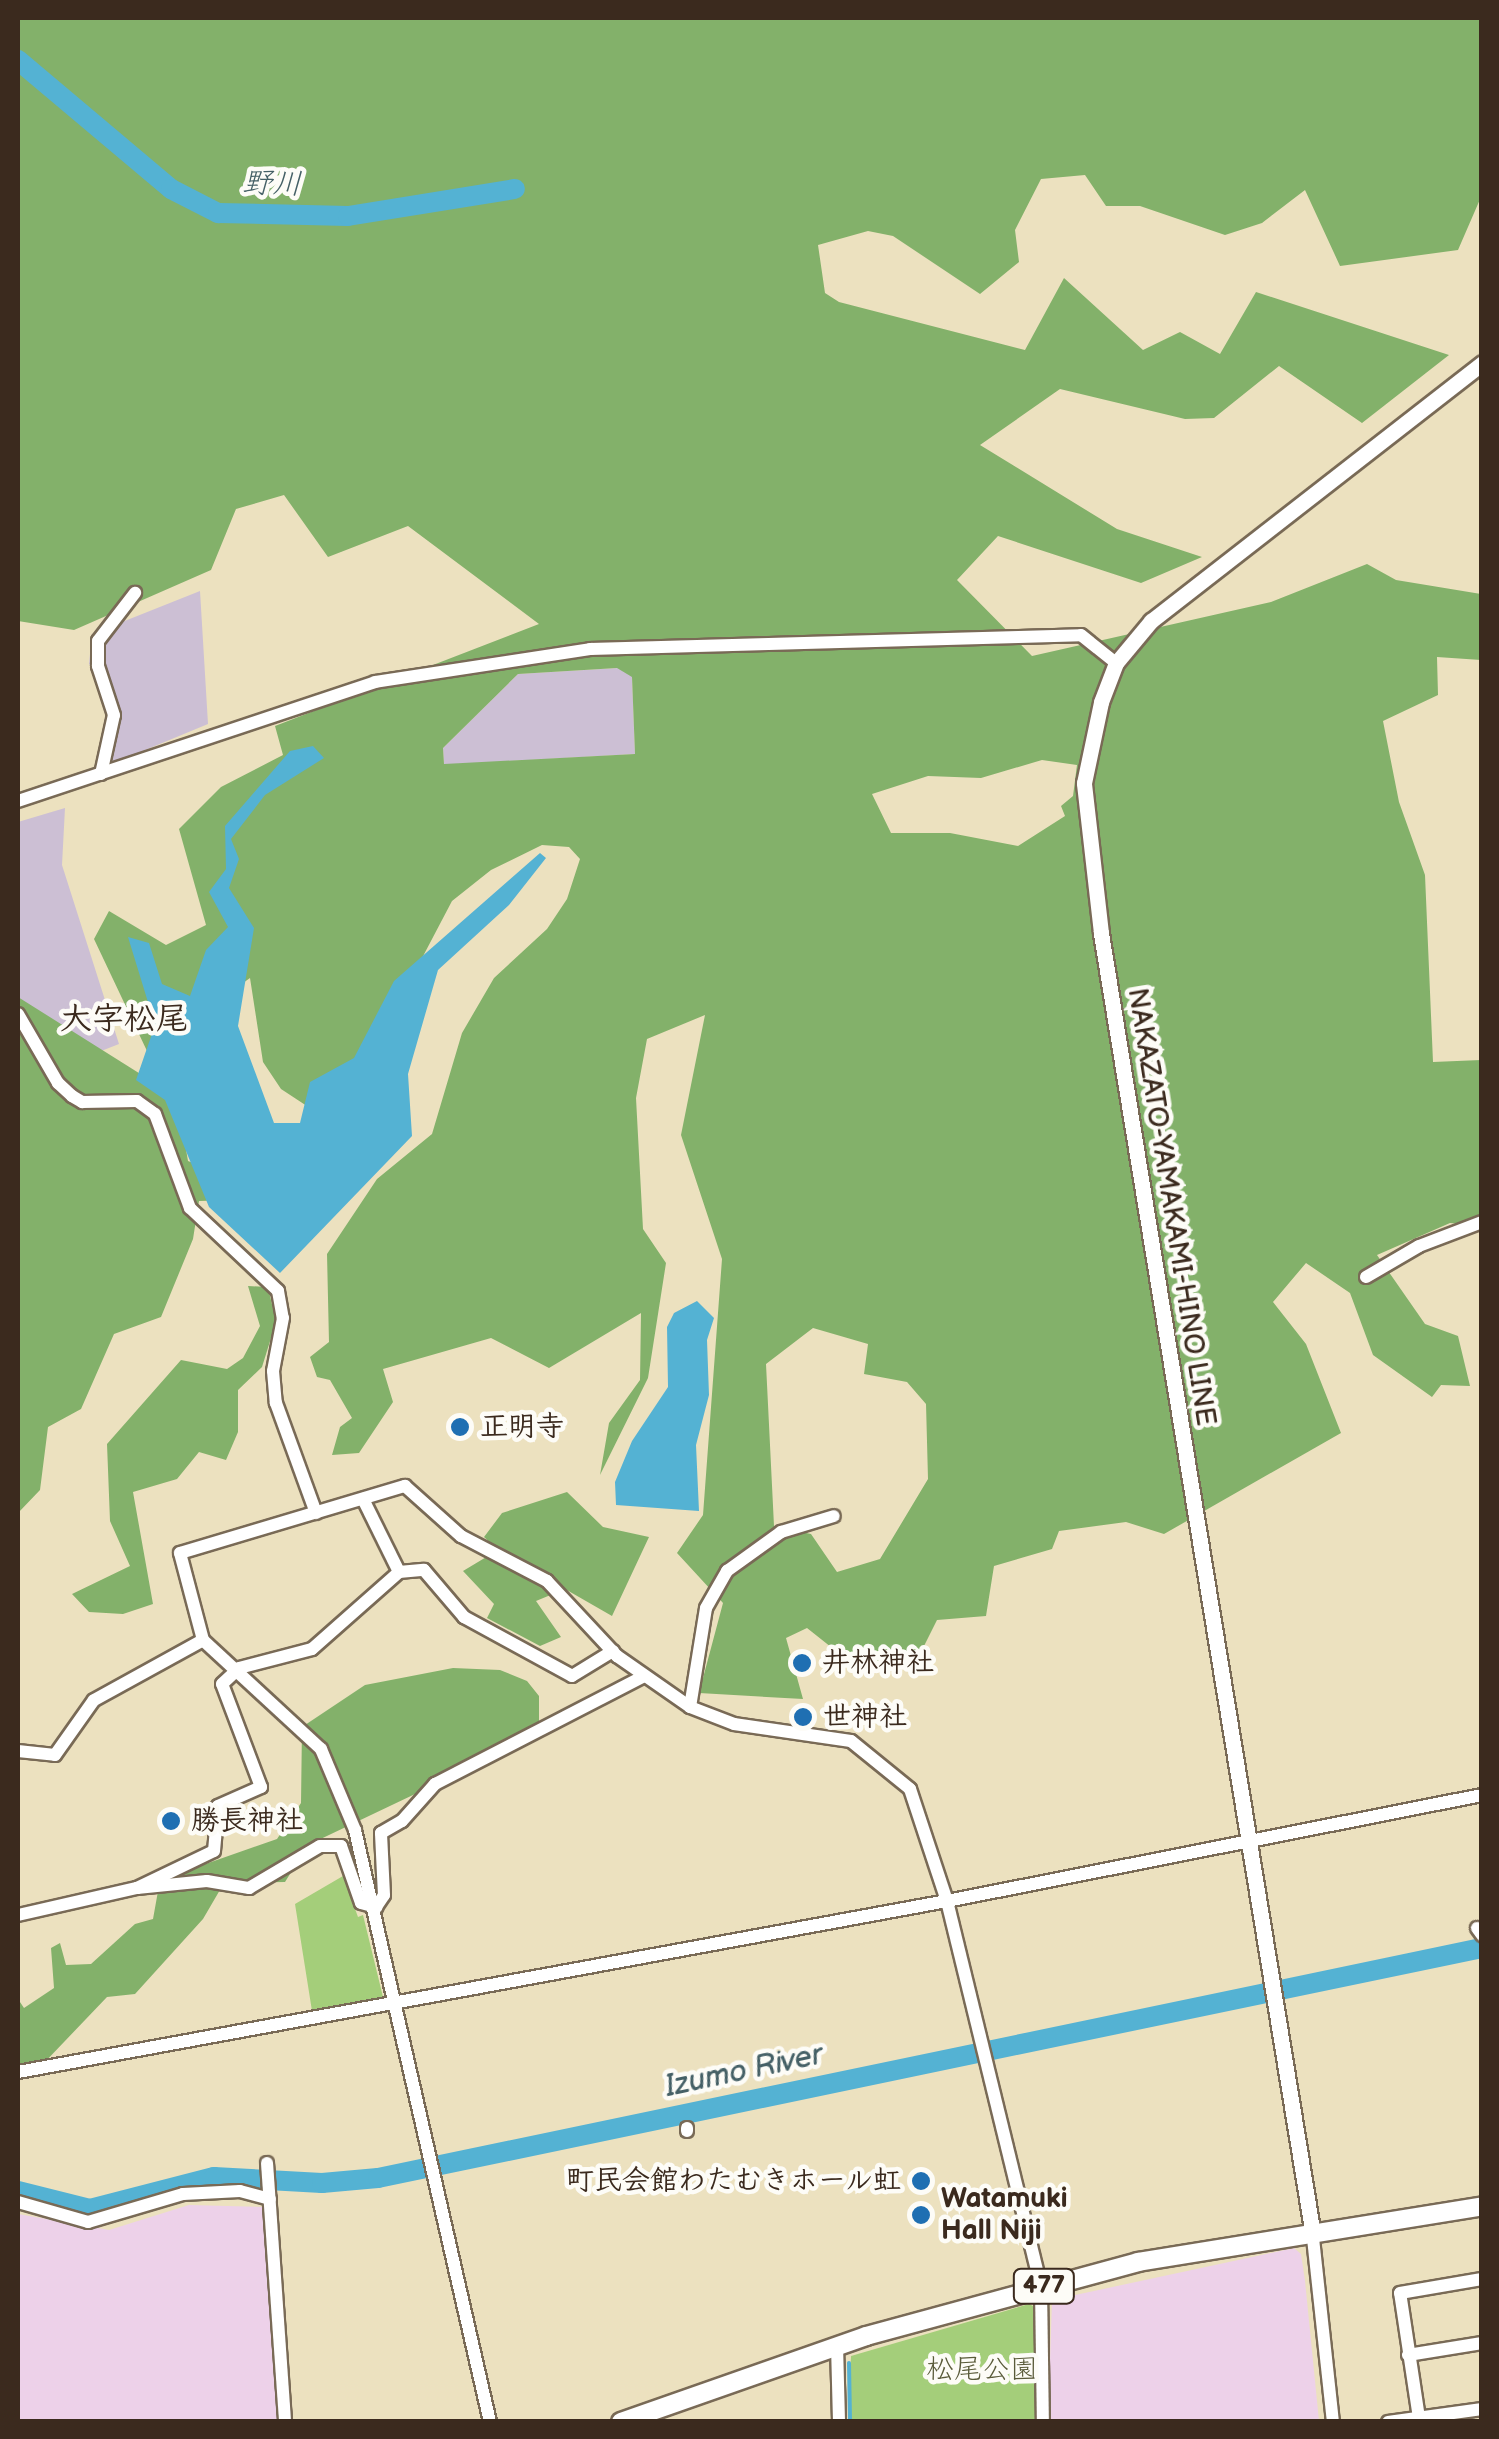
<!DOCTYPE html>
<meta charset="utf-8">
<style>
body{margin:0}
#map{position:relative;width:1499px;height:2439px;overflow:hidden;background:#ece1bf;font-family:"Balsamiq Sans","Klee One",sans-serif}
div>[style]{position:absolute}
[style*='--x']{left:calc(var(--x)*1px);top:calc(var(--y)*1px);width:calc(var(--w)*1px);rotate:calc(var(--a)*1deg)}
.built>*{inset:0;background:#edd1e9}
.industrial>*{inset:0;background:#ccbfd4}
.green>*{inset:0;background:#a4ce7a}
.forest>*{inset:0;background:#83b16a}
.water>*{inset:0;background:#54b2d3}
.stream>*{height:4px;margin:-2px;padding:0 2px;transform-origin:2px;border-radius:2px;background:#54b2d3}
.river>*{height:20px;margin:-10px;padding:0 10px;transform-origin:10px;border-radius:10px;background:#54b2d3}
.roads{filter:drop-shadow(2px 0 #796a56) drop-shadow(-2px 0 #796a56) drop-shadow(0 2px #796a56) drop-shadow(0 -2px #796a56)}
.minor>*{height:12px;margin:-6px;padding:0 6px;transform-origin:6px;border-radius:6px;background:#fff}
.major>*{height:15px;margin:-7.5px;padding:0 7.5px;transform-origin:7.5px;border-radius:7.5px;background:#fff}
.highway>*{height:18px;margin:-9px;padding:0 9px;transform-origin:9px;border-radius:9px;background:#fff}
.dots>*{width:28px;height:28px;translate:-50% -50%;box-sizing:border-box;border:5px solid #fdfcf7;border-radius:50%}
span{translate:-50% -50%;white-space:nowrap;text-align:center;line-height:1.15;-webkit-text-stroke:9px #fdfcf7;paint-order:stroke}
.shield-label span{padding:2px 8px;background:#fdfcf7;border:2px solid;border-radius:8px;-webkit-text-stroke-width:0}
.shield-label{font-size:25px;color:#3b2a1e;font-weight:700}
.street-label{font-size:28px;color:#3b2a1e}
.poi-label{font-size:28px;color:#3b2a1e;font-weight:700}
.left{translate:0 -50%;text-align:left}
.right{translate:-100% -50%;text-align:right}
.park-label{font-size:28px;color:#5a5b3a}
.water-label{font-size:30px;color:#456066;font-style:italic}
.quarter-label{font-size:32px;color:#3b2a1e;font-weight:700}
.frame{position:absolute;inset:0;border:20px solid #3b2a1e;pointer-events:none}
</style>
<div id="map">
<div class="built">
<i style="clip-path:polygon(189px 2205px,265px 2207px,279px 2421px,18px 2421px,18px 2214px,109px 2230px)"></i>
<i style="clip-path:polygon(1294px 2248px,1301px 2254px,1305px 2281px,1319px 2421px,1048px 2422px,1052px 2300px)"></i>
</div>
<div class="industrial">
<i style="clip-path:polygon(200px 591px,208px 724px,97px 770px,114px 715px,103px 679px,89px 664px,92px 634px)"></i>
<i style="clip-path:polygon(618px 668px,632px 676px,635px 754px,444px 765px,443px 748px,518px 674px)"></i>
<i style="clip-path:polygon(65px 808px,62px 865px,119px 1044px,40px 1075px,18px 1005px,18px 822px)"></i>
</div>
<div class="green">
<i style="clip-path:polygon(343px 1876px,358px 1917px,363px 1915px,383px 1997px,312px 2011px,295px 1904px)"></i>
<i style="clip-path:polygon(1029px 2304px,1037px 2308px,1038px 2421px,848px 2421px,851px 2356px)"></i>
</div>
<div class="forest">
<i style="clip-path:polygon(evenodd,18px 18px,1481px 18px,1481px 197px,1458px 250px,1340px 266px,1305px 190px,1262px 223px,1225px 235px,1140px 206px,1106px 206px,1085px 175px,1041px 179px,1015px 230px,1019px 262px,980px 294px,893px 236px,868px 231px,818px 245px,825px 293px,839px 302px,1025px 350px,1064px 278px,1143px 350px,1180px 332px,1220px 354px,1256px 292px,1449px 355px,1362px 423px,1279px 366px,1214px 418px,1185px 419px,1060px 389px,980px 445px,1117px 529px,1202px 557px,1141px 583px,998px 536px,957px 580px,1032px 656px,1271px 602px,1367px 564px,1396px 580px,1481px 594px,1481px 660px,1437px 657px,1438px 695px,1383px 721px,1399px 802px,1425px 875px,1433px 1062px,1481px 1060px,1482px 1226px,1450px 1223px,1377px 1255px,1425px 1324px,1458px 1336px,1470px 1386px,1441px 1385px,1432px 1397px,1373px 1355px,1350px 1293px,1306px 1263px,1273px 1302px,1306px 1344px,1341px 1433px,1164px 1534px,1126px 1522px,1059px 1531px,1052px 1549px,994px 1566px,986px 1616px,937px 1620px,921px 1652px,865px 1674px,807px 1628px,786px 1638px,803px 1699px,699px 1693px,723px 1603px,677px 1553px,703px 1515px,722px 1259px,681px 1135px,705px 1015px,647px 1039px,636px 1098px,643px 1229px,666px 1263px,648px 1378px,600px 1475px,609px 1423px,640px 1380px,641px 1313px,549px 1368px,491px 1338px,383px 1369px,393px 1402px,359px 1453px,332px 1455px,340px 1427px,352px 1418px,330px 1380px,317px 1377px,310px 1357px,329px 1342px,327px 1254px,377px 1179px,432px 1134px,462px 1033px,494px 978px,547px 929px,567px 899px,580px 859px,569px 847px,542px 845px,491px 870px,452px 901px,379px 1040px,316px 1112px,281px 1089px,263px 1062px,250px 978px,147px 1051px,94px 939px,109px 911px,166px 945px,206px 925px,179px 829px,221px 787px,283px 755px,275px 726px,539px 624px,408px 526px,328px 557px,284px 495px,236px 509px,211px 570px,74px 630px,18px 621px,18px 18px,617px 668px,632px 677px,635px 754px,444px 764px,443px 748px,518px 674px,617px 668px,18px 18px,1042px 760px,1077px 765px,1073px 796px,1061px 806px,1065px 816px,1018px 846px,950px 833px,891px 833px,872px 794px,928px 776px,981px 778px,1042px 760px,18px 18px,813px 1328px,868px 1344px,864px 1374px,907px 1382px,926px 1404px,928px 1479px,880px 1559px,837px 1572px,811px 1534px,774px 1526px,766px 1364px,813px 1328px)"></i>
<i style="clip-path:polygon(18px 997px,177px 1097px,188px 1161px,228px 1177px,235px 1200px,199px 1201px,193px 1239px,161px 1317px,114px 1334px,81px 1409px,48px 1427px,40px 1490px,18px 1513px)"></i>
<i style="clip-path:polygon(248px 1286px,268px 1287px,276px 1322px,262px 1367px,238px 1390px,238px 1432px,226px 1460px,199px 1452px,177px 1479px,133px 1492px,153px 1604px,123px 1614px,89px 1612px,72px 1594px,130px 1566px,110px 1521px,107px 1444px,181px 1360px,227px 1369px,243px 1358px,260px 1326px)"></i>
<i style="clip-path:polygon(567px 1492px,603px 1527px,649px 1537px,612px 1616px,565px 1589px,536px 1601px,561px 1637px,540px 1646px,487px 1618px,494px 1604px,463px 1571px,498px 1550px,484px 1537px,502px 1513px)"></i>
<i style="clip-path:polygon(453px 1668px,500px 1670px,527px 1681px,539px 1696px,539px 1735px,308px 1845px,285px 1882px,224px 1883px,203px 1919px,135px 1994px,107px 1997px,43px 2064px,18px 2068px,18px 1999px,24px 2008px,54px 1988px,51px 1948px,60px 1943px,66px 1965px,91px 1964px,135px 1924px,153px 1919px,160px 1880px,277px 1839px,301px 1803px,302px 1727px,365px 1685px)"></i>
</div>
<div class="water">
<i style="clip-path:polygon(313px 746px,324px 758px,265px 795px,231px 839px,239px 859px,229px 888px,254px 928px,238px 1026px,274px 1123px,300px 1123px,310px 1082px,354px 1058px,394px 981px,540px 853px,546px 858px,509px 905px,438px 970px,408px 1074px,412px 1136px,280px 1273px,209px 1207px,165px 1100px,136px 1080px,155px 1025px,128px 937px,149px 943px,162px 984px,190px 996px,206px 950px,228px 927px,209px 892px,226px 869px,225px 826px,290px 751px)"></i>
<i style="clip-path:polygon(697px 1301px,714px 1318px,707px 1340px,709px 1395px,696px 1445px,699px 1511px,616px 1505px,615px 1482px,632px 1441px,668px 1387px,667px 1327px,674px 1313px)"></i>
</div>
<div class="stream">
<i style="--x:849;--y:2363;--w:59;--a:89"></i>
</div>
<div class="river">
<i style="--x:18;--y:60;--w:200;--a:40.1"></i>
<i style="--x:171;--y:189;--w:53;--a:27.1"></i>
<i style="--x:218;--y:213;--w:130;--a:1.3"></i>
<i style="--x:348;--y:216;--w:169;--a:-9.2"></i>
<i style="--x:18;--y:2191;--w:74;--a:14"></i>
<i style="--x:90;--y:2209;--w:128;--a:-14.5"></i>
<i style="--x:214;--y:2177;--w:108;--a:3.2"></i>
<i style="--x:322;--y:2183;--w:56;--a:-5.1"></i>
<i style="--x:378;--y:2178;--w:1128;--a:-11.77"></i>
</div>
<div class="roads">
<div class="minor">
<i style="--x:101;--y:774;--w:60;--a:-77.6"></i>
<i style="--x:114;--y:715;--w:52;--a:-108.1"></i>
<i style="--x:98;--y:666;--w:25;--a:-90"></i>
<i style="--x:98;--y:641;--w:61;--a:-52.4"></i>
<i style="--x:18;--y:801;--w:376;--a:-18.4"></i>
<i style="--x:375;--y:682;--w:218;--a:-8.7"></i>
<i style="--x:590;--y:649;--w:491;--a:-1.6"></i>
<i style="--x:1081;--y:635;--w:45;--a:38.7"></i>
<i style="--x:18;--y:1014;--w:80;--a:59.9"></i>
<i style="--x:58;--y:1083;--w:19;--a:43"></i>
<i style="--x:72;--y:1096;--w:12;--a:31"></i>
<i style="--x:82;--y:1102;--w:55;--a:-1"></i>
<i style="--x:137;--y:1101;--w:22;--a:36"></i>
<i style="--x:155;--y:1114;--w:100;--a:69.6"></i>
<i style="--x:190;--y:1208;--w:121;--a:43.3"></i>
<i style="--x:278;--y:1291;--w:27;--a:80"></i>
<i style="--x:283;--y:1318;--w:54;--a:100.7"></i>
<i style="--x:273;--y:1371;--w:32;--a:85"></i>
<i style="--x:276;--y:1403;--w:117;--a:70"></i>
<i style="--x:1366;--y:1277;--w:61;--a:-30.3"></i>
<i style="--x:1419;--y:1246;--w:67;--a:-20.9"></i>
<i style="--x:363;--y:1499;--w:81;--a:63.7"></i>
<i style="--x:690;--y:1707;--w:100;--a:-80.8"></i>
<i style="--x:706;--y:1608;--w:43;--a:-60.4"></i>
<i style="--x:727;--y:1571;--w:67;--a:-35.8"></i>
<i style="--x:781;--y:1532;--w:55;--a:-16.8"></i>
<i style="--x:18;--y:1751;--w:37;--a:6"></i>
<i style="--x:55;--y:1755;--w:67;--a:-54.7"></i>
<i style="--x:94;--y:1700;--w:124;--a:-28.8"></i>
<i style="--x:137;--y:1888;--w:85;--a:-25.7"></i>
<i style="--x:214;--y:1851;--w:45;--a:-84.9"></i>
<i style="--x:218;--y:1806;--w:47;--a:-23.8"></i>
<i style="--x:261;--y:1787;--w:110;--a:-110.7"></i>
<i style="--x:222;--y:1684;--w:23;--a:-43"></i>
<i style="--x:239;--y:1668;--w:75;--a:-14.6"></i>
<i style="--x:312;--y:1649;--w:116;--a:-41.5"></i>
<i style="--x:399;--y:1572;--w:25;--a:-5"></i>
<i style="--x:424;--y:1570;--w:62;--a:49.6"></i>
<i style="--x:464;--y:1617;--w:123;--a:28.6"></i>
<i style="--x:572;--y:1676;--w:48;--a:-31.4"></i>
<i style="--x:376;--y:1907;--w:14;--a:-56"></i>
<i style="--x:384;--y:1895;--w:62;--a:-92.8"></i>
<i style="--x:381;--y:1833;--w:24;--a:-30"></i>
<i style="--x:402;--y:1821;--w:50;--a:-48.3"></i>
<i style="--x:435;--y:1784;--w:233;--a:-27.3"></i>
<i style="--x:18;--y:1915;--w:122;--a:-12.8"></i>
<i style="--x:137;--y:1888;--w:70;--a:-5.7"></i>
<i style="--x:207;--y:1881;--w:43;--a:9.5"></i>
<i style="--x:249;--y:1888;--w:82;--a:-30.6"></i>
<i style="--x:320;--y:1846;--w:21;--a:0"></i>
<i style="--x:341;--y:1846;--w:60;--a:70.7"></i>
<i style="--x:361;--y:1903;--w:16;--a:15"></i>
<i style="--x:1477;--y:1928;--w:9;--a:54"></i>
<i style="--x:18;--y:2072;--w:945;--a:-10.43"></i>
<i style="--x:947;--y:1901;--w:545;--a:-11.21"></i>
<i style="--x:687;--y:2128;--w:3;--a:90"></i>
<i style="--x:267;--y:2163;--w:260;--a:86"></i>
<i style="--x:18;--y:2202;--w:73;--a:15.9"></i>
<i style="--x:88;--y:2222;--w:99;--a:-16.4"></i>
<i style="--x:183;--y:2194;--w:57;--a:-3"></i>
<i style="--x:240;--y:2191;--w:31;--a:15"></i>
<i style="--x:1312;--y:2229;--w:194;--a:83.8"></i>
<i style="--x:837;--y:2345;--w:77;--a:88.5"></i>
<i style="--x:1408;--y:2355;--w:75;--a:-9.2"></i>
<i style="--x:1419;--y:2418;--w:126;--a:-98.6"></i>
<i style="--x:1400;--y:2293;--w:83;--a:-9.7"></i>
<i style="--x:490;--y:2422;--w:607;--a:-102.85"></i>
<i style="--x:355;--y:1830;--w:88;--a:-112.8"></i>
<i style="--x:321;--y:1749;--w:161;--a:-137.3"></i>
<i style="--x:203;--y:1640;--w:90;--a:-104.8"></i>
<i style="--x:180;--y:1553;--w:235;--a:-16.6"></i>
<i style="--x:405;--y:1486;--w:75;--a:41.8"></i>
<i style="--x:461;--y:1536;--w:97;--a:27.6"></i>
<i style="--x:547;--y:1581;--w:103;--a:47"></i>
<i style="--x:617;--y:1656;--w:89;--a:34.9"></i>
<i style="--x:690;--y:1707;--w:47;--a:21.1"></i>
<i style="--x:734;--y:1724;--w:118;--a:8.3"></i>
<i style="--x:851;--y:1741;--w:76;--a:39.1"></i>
<i style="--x:910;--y:1789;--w:118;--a:71.7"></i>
<i style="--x:947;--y:1901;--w:397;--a:76.3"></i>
<i style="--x:1041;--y:2287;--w:135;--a:89.2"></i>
<i style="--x:1388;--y:2422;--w:95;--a:-7.9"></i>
</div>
<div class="major">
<i style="--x:1312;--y:2229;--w:1313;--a:-99.25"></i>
<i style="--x:1101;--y:933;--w:151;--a:-96.5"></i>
<i style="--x:1084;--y:783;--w:83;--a:-78.1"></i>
<i style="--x:1101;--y:702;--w:42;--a:-69"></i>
<i style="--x:1116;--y:663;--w:55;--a:-50.2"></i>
<i style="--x:1151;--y:621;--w:420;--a:-37.9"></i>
</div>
<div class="highway">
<i style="--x:621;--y:2422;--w:260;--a:-19.3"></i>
<i style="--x:866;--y:2336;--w:282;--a:-15.2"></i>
<i style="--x:1138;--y:2262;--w:349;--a:-9.2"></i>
</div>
</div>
<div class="dots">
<i style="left:460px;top:1427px;background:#1f6fb2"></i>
<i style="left:802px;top:1663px;background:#1f6fb2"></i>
<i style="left:803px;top:1717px;background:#1f6fb2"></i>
<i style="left:171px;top:1821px;background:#1f6fb2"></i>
<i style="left:921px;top:2181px;background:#1f6fb2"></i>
<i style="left:921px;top:2215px;background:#1f6fb2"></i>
</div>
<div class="shield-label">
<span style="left:1044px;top:2286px">477</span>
</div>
<div class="street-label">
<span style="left:1171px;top:1207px;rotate:81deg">NAKAZATO-YAMAKAMI-HINO LINE</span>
</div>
<div class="poi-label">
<span class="left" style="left:480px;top:1427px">正明寺</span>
<span class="left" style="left:822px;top:1663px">井林神社</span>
<span class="left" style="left:823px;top:1717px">世神社</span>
<span class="left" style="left:191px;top:1821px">勝長神社</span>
<span class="right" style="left:901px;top:2181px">町民会館わたむきホール虹</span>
<span class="left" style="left:941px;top:2215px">Watamuki<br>Hall Niji</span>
</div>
<div class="park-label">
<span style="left:982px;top:2370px">松尾公園</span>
</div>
<div class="water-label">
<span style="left:272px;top:184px;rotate:2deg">野川</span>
<span style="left:744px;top:2071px;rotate:-12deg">Izumo River</span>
</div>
<div class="quarter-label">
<span style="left:124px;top:1020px">大字松尾</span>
</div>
<div class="frame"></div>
</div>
